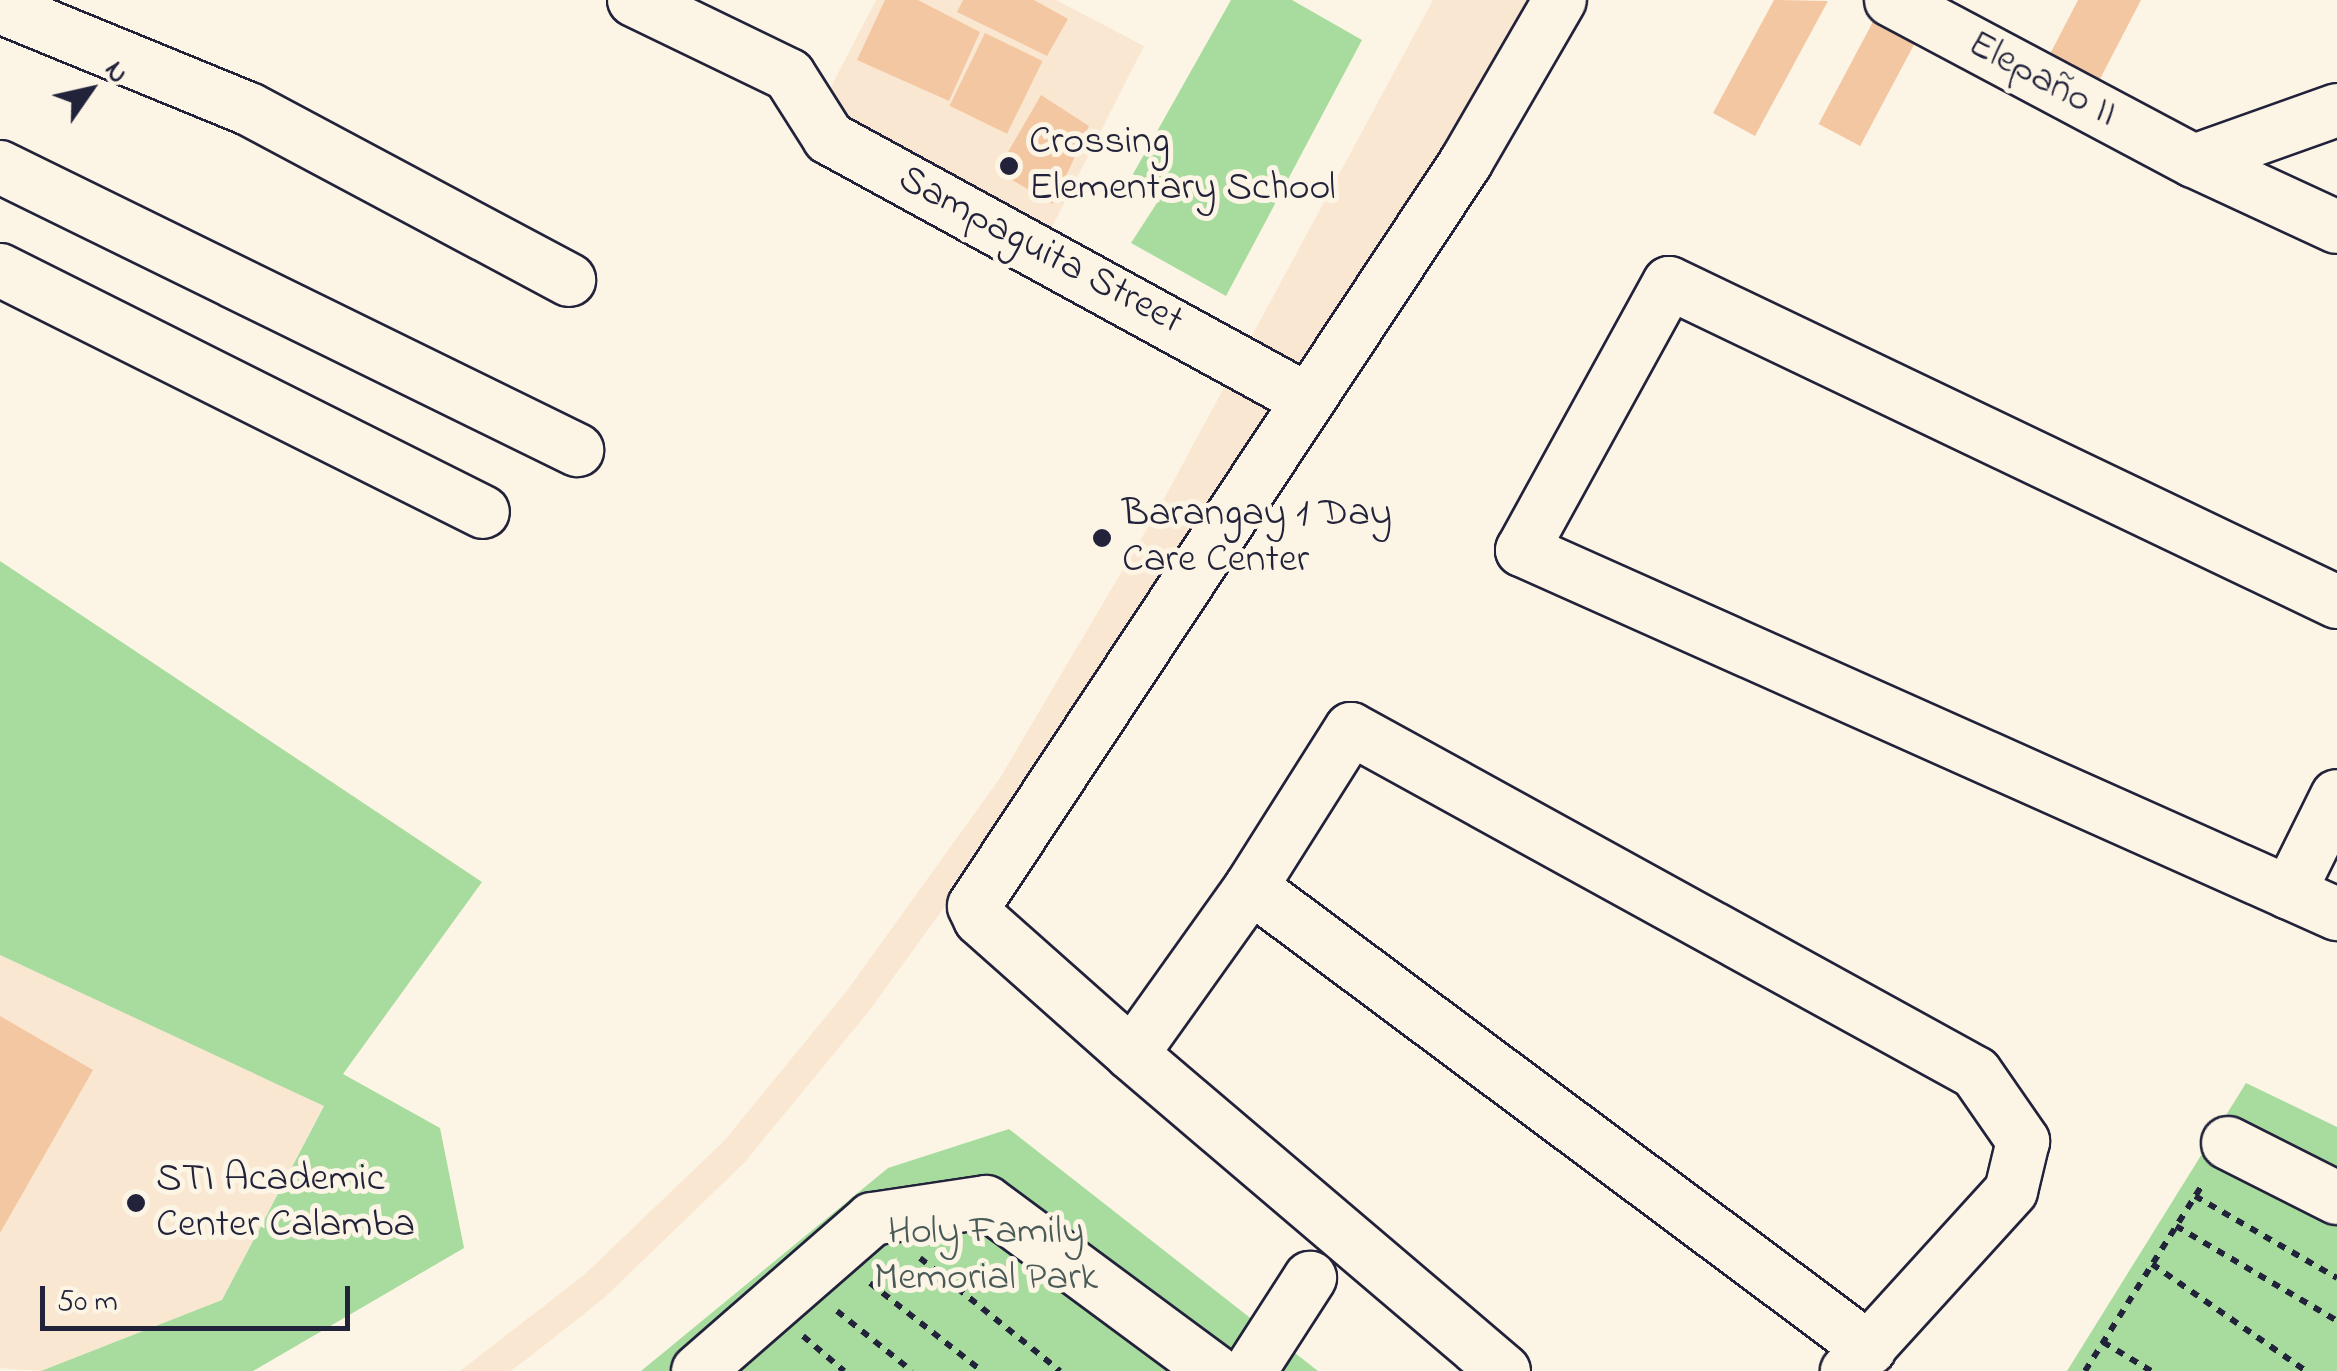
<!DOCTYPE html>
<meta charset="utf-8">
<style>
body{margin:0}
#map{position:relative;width:2337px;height:1371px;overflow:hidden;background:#fcf5e5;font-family:"Indie Flower",sans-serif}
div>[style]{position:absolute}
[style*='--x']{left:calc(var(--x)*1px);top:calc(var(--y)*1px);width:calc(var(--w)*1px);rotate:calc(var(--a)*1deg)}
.built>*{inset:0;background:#fae7d1}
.green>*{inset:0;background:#a7dc9e}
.building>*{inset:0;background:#f4c7a3;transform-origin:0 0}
.path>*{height:6px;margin-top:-3px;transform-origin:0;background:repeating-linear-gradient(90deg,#22223b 0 8px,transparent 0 16px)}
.roads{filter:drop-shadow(2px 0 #22223b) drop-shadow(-2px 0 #22223b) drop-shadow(0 2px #22223b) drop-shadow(0 -2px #22223b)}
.minor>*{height:52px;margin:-26px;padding:0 26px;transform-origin:26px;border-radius:26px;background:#fcf5e5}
.dots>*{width:28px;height:28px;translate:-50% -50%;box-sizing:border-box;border:5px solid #fcf5e5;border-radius:50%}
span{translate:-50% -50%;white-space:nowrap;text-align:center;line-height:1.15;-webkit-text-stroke:10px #fcf5e5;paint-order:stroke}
.street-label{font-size:40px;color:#22223b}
.poi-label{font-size:40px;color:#22223b}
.left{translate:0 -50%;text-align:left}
.park-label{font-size:40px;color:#4a5a59}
.north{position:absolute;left:40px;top:40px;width:100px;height:100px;-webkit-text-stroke:8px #fcf5e5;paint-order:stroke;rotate:56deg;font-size:28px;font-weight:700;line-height:40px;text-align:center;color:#22223b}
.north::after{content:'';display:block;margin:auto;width:35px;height:45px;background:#22223b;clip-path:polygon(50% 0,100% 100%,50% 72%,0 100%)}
.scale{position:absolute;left:40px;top:1286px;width:310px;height:45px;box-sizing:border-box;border:5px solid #22223b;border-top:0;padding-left:12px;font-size:30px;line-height:35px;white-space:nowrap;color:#22223b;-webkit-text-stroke:8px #fcf5e5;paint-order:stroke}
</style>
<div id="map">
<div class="built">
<i style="clip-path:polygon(876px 0,1056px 0,1144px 46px,1052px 227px,821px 106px)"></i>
<i style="clip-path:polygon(1433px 0,1542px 0,1075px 727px,869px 1011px,745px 1162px,604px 1298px,527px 1359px,510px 1371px,460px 1371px,584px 1275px,724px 1141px,846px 992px,1000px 778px,1158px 510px)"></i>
<i style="clip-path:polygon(0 955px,324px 1105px,222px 1300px,41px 1371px,0 1368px)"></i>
</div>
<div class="green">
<i style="clip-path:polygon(1231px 0,1292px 0,1362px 40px,1226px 296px,1131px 243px,1164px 192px,1133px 174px)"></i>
<i style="clip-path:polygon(0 561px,482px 882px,343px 1074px,440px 1128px,464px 1248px,253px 1371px,41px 1371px,222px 1300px,324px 1106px,0 955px)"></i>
<i style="clip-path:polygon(2246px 1083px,2337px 1127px,2337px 1371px,2067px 1371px)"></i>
<i style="clip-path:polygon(1009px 1129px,1318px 1371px,641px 1371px,888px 1168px)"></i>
</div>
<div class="building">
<i style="clip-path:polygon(885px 0,918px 0,980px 32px,949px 101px,857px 60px)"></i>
<i style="clip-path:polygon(963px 0,1034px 0,1068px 19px,1047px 56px,957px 12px)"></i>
<i style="clip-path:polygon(1774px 0,1828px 1px,1755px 136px,1713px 113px)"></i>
<i style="clip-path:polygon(2078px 0,2141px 0,2100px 79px,2050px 54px)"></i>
<i style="left:1875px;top:18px;width:47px;height:120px;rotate:28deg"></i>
<i style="left:985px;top:33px;width:64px;height:81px;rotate:26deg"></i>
<i style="clip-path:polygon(1041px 95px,1089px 126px,1053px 204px,997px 171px)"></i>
<i style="clip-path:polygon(0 1016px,93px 1070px,0 1233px)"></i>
</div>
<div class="path">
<i style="--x:2195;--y:1196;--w:164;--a:30"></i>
<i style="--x:2176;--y:1226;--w:187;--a:30.5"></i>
<i style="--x:920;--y:1258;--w:180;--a:38.9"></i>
<i style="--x:2152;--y:1264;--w:188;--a:34.8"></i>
<i style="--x:870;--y:1283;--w:142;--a:38.2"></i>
<i style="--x:837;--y:1311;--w:96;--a:38.7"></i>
<i style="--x:803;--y:1336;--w:54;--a:40.5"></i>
<i style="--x:2103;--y:1342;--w:56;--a:31.1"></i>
<i style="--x:2085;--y:1371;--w:223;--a:-57.8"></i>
</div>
<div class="roads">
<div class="minor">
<i style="--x:634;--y:0;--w:172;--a:25.8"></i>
<i style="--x:789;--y:75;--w:75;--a:57.6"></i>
<i style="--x:829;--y:138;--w:544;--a:28.69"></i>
<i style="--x:1891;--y:0;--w:343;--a:28"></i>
<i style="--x:2194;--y:161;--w:157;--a:24.8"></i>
<i style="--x:0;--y:7;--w:269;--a:22.3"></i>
<i style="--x:249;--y:109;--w:363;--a:28.1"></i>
<i style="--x:2194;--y:161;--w:152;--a:-19.6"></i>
<i style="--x:0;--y:167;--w:643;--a:26.13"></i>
<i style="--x:0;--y:270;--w:540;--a:26.61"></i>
<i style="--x:2337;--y:602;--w:740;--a:-154.47"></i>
<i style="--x:1669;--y:283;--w:305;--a:118.8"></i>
<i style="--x:1522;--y:550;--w:893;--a:24.07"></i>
<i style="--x:1251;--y:887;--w:772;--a:36.74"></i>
<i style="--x:2289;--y:893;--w:108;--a:-63.7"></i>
<i style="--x:1132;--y:1054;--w:205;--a:-54.5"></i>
<i style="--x:1251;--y:887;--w:187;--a:-57.7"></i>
<i style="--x:1351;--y:729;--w:713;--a:28.83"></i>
<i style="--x:1976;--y:1073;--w:83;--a:55.3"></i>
<i style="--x:2023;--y:1141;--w:51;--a:103.5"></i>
<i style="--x:2011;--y:1191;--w:244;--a:132.3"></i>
<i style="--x:2228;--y:1143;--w:122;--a:26.8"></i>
<i style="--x:698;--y:1371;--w:231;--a:-41.1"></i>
<i style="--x:872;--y:1219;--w:115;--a:-8.5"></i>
<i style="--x:986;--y:1202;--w:284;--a:36.5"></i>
<i style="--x:1250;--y:1371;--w:111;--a:-57.2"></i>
<i style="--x:1504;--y:1371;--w:489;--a:-139.6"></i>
<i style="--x:1132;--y:1054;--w:203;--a:-138.4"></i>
<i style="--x:980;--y:919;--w:14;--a:-115"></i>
<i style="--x:974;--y:906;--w:892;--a:-56.52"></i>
<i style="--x:1466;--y:162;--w:187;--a:-59.9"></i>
</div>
</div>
<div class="dots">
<i style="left:1009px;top:166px;background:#22223b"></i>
<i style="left:1102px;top:538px;background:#22223b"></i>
<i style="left:136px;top:1203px;background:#22223b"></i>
</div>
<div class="street-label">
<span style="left:2042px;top:80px;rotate:28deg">Elepaño II</span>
<span style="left:1040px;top:251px;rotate:28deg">Sampaguita Street</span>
</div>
<div class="poi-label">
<span class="left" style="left:1029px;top:166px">Crossing<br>Elementary School</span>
<span class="left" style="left:1122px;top:538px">Barangay 1 Day<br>Care Center</span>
<span class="left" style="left:156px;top:1203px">STI Academic<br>Center Calamba</span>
</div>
<div class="park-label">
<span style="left:986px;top:1256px">Holy Family<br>Memorial Park</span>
</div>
<div class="north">N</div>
<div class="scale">50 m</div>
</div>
